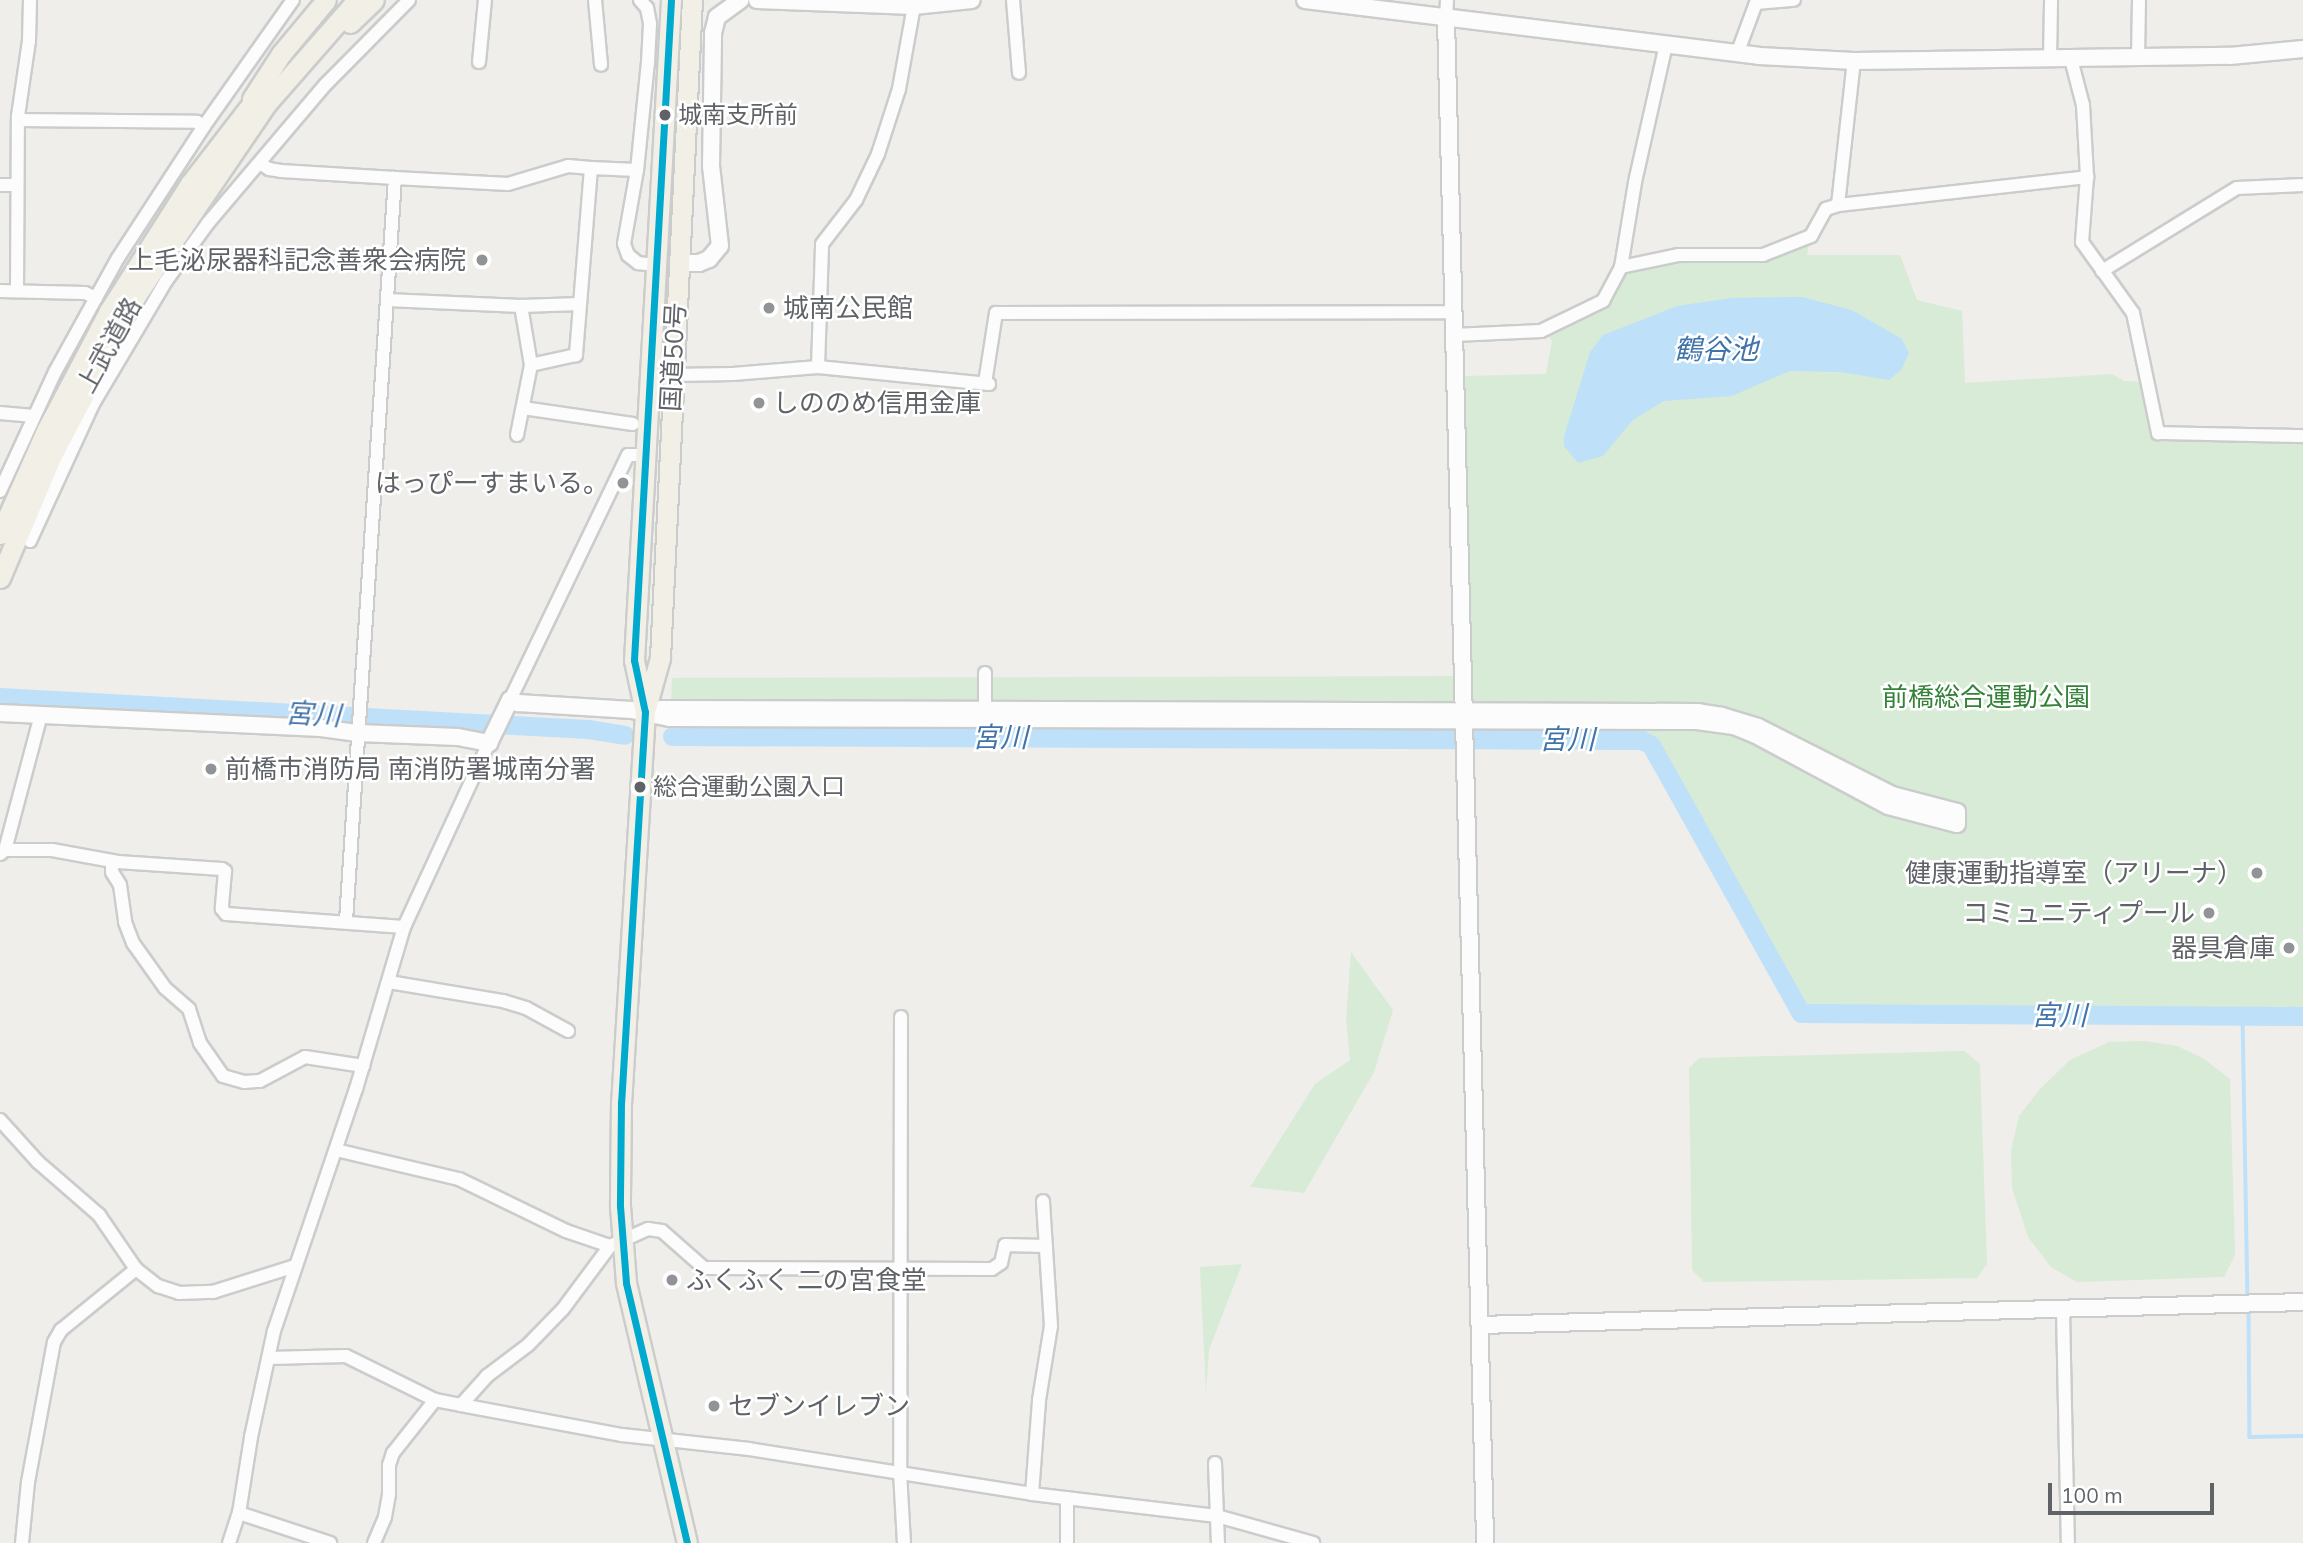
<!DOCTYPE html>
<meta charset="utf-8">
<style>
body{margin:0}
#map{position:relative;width:2303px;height:1543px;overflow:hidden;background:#efeeea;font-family:Mulish,"Noto Sans JP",sans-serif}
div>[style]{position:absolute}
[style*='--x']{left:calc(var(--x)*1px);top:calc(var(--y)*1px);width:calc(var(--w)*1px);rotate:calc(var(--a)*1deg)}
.green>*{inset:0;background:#d8ebd6}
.water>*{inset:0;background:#bfe0f9}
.stream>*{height:3.5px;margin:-1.75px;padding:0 1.75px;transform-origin:1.75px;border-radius:1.75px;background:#bfe0f9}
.river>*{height:19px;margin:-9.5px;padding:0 9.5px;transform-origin:9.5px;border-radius:9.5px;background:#bfe0f9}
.roads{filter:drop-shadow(2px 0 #cbcccc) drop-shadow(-2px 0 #cbcccc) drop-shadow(0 2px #cbcccc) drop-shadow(0 -2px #cbcccc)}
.minor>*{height:12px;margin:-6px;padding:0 6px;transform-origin:6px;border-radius:6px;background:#fdfcfc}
.tertiary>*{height:16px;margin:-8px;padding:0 8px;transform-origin:8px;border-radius:8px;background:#fdfcfc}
.trunk>*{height:19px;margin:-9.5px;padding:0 9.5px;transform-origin:9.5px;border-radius:9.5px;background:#f2f0e6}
.bus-1>*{height:7px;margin:-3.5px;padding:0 3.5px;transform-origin:3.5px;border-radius:3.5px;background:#00a9ce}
.dots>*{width:19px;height:19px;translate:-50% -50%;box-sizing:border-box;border:4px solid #fff;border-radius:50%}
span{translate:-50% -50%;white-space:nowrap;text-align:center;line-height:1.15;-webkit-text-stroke:5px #fff;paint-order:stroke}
.bus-label{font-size:24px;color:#5f6368}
.left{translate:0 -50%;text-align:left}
.poi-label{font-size:26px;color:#5f6368}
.right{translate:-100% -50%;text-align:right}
.street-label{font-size:26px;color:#5f6368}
.park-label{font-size:26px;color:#348238}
.water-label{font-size:28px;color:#4174aa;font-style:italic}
.scale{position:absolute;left:2048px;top:1483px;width:166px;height:32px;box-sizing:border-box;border:4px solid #5f6368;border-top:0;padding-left:9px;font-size:21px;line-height:24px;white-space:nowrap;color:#5f6368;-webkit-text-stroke:5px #fff;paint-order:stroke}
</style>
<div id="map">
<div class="green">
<i style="clip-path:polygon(1809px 242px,1807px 255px,1900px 255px,1917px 300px,1962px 311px,1965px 383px,2112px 374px,2124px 381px,2145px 382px,2162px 439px,2303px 442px,2303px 1009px,1801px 1009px,1649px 732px,670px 730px,672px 678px,1469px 676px,1464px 376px,1546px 374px,1552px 341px,1547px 333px,1605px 304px,1622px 274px,1679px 258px,1708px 257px)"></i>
<i style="clip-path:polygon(1351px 952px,1393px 1010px,1374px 1072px,1304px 1193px,1250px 1187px,1315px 1084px,1350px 1060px,1346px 1019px)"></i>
<i style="clip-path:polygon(2145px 1041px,2177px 1046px,2203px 1058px,2230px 1079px,2235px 1255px,2224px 1277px,2077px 1282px,2051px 1267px,2028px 1237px,2012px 1188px,2011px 1150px,2019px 1116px,2039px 1090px,2070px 1060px,2109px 1042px)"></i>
<i style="clip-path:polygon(1964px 1051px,1980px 1064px,1987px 1264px,1977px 1278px,1704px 1282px,1692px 1270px,1689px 1068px,1699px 1058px)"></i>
<i style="clip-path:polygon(1242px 1264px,1209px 1350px,1206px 1393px,1200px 1267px)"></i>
</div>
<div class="water">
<i style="clip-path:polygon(1802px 297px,1852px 310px,1902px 339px,1909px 353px,1901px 370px,1889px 380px,1840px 372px,1790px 371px,1732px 396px,1664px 401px,1633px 420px,1603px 456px,1578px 463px,1564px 446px,1564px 436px,1590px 352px,1603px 335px,1677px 306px,1732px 298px)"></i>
</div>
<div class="stream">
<i style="--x:2243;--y:1015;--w:284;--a:89"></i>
<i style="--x:2249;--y:1307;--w:130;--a:89.6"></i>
<i style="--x:2250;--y:1437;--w:53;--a:-1.1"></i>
</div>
<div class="river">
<i style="--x:0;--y:697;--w:589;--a:3.12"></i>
<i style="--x:588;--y:729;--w:37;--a:9"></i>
<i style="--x:672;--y:736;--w:970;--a:0.24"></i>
<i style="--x:1642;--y:740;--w:10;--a:29"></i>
<i style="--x:1651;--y:745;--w:307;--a:60.8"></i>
<i style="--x:1801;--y:1013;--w:502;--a:0.34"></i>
</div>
<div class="roads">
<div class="minor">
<i style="--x:595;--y:0;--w:65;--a:84.7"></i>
<i style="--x:640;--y:0;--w:11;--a:49"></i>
<i style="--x:647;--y:8;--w:16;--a:79"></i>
<i style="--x:650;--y:24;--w:38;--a:93"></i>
<i style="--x:648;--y:62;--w:109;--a:95.8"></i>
<i style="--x:637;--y:170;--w:75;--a:100"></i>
<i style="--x:624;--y:244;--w:12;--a:70"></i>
<i style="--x:628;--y:255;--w:13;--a:39"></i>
<i style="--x:638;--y:263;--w:17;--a:7"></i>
<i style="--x:1013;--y:0;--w:73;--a:85.3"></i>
<i style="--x:1446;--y:19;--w:19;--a:-87"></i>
<i style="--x:1737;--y:54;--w:54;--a:-69.6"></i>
<i style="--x:1756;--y:3;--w:38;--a:-5"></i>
<i style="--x:2138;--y:57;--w:57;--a:-89"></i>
<i style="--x:2071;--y:59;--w:48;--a:75.4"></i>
<i style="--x:2083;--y:105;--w:72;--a:86.8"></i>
<i style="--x:2087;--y:177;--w:65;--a:94.4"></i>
<i style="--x:2082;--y:242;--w:87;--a:54.3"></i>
<i style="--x:2133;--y:313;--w:123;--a:78.2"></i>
<i style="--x:2158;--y:433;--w:145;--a:1.2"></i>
<i style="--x:2050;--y:60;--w:60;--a:-89"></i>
<i style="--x:479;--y:62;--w:62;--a:-84.5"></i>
<i style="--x:18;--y:120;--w:179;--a:0.6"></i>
<i style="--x:197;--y:122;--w:8;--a:30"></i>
<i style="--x:261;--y:164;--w:9;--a:32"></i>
<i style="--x:269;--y:169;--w:12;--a:9"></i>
<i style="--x:281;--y:171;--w:114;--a:3.5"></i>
<i style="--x:591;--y:168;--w:46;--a:2.5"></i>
<i style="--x:0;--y:185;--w:17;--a:0"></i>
<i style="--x:1838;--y:205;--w:145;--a:-83.7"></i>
<i style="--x:1621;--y:267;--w:58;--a:-11.9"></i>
<i style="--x:1678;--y:255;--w:85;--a:0"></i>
<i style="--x:1763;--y:255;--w:52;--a:-21.6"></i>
<i style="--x:1811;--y:236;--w:31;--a:-61"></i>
<i style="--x:1826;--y:209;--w:13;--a:-18"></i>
<i style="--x:1838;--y:205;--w:251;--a:-6.4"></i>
<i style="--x:2102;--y:271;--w:158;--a:-31.6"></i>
<i style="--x:2237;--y:188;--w:66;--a:-2.6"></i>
<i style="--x:0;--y:291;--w:85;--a:1.3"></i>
<i style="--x:85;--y:293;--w:12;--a:24"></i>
<i style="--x:17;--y:291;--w:175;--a:-89.7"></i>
<i style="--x:18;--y:116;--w:76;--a:-81.7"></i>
<i style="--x:29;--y:41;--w:41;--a:-88.6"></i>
<i style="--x:387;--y:300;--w:134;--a:2.6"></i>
<i style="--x:521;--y:306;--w:59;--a:-1.9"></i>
<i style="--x:1454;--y:335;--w:87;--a:-2.6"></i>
<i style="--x:1541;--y:331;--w:69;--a:-25.8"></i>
<i style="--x:1603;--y:301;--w:38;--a:-62"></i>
<i style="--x:1621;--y:267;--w:86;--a:-80.6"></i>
<i style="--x:1635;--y:182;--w:141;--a:-77.3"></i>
<i style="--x:818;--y:367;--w:123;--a:-88.1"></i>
<i style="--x:822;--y:244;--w:56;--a:-52.3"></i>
<i style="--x:856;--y:200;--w:51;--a:-64.4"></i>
<i style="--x:878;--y:154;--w:68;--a:-72.1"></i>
<i style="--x:899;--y:89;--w:90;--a:-79.8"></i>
<i style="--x:673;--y:375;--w:60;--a:-1"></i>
<i style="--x:733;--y:374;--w:85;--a:-4.7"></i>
<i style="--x:818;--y:367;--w:172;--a:5.7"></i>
<i style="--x:985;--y:383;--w:71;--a:-81.1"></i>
<i style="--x:996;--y:313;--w:458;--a:-0.1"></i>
<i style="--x:523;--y:408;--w:111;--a:8.3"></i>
<i style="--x:0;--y:413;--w:34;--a:5"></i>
<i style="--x:517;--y:435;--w:71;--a:-78.7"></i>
<i style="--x:0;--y:491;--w:131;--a:-65.2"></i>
<i style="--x:55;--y:372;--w:130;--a:-61.1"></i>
<i style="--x:118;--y:258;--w:158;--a:-56.9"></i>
<i style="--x:204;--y:126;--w:154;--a:-54.8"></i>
<i style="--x:30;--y:541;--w:151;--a:-65.3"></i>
<i style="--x:93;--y:404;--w:143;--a:-59.3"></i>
<i style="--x:166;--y:281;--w:72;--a:-54.1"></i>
<i style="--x:208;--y:223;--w:182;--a:-49.7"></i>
<i style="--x:326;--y:84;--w:118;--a:-45.3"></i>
<i style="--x:510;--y:700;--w:272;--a:-64.3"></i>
<i style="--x:628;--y:455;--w:18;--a:0"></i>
<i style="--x:985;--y:719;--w:46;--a:-90"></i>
<i style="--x:5;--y:850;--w:140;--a:-75.1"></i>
<i style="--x:0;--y:854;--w:6;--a:-39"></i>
<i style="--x:5;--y:850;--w:47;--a:0"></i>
<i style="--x:52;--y:850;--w:67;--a:10.3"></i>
<i style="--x:118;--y:862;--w:104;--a:3.9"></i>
<i style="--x:222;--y:869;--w:4;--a:34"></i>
<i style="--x:225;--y:871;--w:38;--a:95"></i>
<i style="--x:222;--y:909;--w:6;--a:51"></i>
<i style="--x:226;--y:914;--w:178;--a:4.2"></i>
<i style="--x:112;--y:861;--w:11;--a:90"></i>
<i style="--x:112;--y:872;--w:15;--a:58"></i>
<i style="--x:120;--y:885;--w:37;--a:82"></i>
<i style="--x:125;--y:922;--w:22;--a:69"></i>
<i style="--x:133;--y:943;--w:55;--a:54.6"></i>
<i style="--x:165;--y:988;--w:32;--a:41"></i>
<i style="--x:189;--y:1009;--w:36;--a:72"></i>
<i style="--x:200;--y:1043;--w:40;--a:55.1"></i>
<i style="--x:223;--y:1076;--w:22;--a:16"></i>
<i style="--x:244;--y:1082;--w:16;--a:-4"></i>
<i style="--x:260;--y:1081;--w:51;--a:-28.1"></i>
<i style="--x:305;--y:1057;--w:59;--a:8.8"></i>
<i style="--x:346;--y:921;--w:745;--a:-86.23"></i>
<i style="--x:395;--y:178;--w:113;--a:3"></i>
<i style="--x:508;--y:184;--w:63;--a:-16.7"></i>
<i style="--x:568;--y:166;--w:23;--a:5"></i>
<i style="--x:591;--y:168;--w:188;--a:94.6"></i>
<i style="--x:576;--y:355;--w:46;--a:167.5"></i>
<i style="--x:531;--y:365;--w:60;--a:-99.6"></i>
<i style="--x:389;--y:982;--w:116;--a:9.5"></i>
<i style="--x:503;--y:1001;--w:24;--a:17"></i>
<i style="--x:526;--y:1008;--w:48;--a:28.7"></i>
<i style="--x:901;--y:1017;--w:455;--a:90.1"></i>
<i style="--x:900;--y:1472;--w:71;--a:86.8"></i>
<i style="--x:0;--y:1120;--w:57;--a:47.9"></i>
<i style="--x:38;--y:1162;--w:81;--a:41"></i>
<i style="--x:99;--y:1215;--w:65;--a:55.6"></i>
<i style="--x:136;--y:1269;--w:28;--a:38"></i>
<i style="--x:158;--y:1286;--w:22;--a:18"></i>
<i style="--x:179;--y:1293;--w:34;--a:-2"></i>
<i style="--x:213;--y:1292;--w:86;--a:-17.6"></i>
<i style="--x:336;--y:1150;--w:126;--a:13.3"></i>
<i style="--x:459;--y:1179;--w:119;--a:25.9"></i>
<i style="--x:566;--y:1231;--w:46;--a:18.8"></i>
<i style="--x:2063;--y:1311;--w:232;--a:88.8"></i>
<i style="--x:269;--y:1358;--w:77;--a:-1.5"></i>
<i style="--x:346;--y:1356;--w:99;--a:26.3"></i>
<i style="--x:435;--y:1400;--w:26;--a:11"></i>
<i style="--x:461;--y:1405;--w:164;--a:10.6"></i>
<i style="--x:622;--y:1435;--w:128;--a:6.3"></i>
<i style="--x:749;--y:1449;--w:287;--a:9"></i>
<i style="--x:1032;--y:1494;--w:186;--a:6.8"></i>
<i style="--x:1217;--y:1516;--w:100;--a:15.7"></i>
<i style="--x:461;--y:1405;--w:39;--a:-48"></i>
<i style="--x:487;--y:1376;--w:51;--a:-37.1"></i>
<i style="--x:528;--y:1345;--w:50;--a:-45.8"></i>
<i style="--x:563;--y:1309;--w:79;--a:-53.3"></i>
<i style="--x:610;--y:1246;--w:42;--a:-24.1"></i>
<i style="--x:648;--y:1229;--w:14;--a:8"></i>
<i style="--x:662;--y:1231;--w:56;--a:41.4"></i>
<i style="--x:704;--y:1268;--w:288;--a:0.2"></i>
<i style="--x:992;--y:1269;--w:11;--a:-34"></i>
<i style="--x:1001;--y:1263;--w:18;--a:-77"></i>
<i style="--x:1005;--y:1245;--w:41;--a:1.4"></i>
<i style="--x:1215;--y:1463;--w:80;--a:87.9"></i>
<i style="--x:1032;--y:1494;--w:94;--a:-85.7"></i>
<i style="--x:1039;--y:1400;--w:75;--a:-80.8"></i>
<i style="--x:1051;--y:1326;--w:125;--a:-93.7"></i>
<i style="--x:1067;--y:1498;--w:45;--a:90"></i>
<i style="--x:239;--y:1513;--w:96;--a:18.2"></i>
<i style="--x:22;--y:1543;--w:61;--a:-84.4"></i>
<i style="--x:28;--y:1482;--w:142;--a:-79.5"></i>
<i style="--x:54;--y:1342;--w:14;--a:-60"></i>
<i style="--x:61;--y:1330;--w:97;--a:-39.1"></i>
<i style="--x:229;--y:1543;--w:32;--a:-72"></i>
<i style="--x:239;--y:1513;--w:77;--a:-81"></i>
<i style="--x:251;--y:1437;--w:108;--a:-77.8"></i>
<i style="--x:274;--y:1331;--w:256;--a:-71.3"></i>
<i style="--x:356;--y:1089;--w:169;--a:-73.5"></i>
<i style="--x:404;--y:927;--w:203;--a:-65.2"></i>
<i style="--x:374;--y:1543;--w:28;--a:-67"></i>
<i style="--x:385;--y:1517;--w:23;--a:-80"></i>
<i style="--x:389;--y:1494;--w:29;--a:-90"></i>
<i style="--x:389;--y:1465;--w:13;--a:-72"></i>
<i style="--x:393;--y:1453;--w:68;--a:-51.6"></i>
</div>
<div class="tertiary">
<i style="--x:757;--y:0;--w:157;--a:2.2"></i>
<i style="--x:914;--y:6;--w:58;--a:-5.9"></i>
<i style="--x:1305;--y:0;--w:457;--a:7"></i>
<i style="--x:1759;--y:56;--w:95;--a:3"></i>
<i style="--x:1854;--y:61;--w:376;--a:-0.8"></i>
<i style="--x:2230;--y:56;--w:73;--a:-5.5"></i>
<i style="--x:1446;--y:19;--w:1524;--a:88.53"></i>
<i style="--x:678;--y:263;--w:21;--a:0"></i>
<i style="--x:699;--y:263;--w:11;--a:-22"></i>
<i style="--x:709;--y:259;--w:17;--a:-50"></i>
<i style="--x:720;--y:246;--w:81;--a:-96.4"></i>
<i style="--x:711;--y:166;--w:133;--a:-89.1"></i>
<i style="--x:713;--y:33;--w:16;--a:-76"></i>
<i style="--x:717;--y:17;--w:29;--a:-36"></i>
<i style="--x:0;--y:713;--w:321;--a:2.7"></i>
<i style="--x:321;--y:728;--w:37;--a:8"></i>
<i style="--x:358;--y:733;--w:100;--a:2.3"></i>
<i style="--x:458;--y:737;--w:32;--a:11"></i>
<i style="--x:489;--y:743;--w:48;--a:-64"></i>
<i style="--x:510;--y:700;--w:9;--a:21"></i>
<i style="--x:518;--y:703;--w:114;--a:3.5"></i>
<i style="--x:632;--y:710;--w:39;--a:12"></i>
<i style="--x:670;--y:718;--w:1027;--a:0.17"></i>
<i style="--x:1697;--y:721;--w:37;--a:8"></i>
<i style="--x:1734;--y:726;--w:22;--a:22"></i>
<i style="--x:1754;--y:734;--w:152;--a:28.2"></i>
<i style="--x:1888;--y:806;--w:71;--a:14.6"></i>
<i style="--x:1957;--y:824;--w:12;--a:-90"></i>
<i style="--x:1957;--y:812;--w:67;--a:-165.3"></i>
<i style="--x:1892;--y:795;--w:150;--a:-153.1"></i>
<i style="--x:1758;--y:727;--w:38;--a:-163"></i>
<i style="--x:1722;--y:716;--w:24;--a:-171"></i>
<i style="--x:1698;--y:712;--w:1036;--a:-179.83"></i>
<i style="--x:662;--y:709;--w:17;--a:170"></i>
<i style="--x:1480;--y:1325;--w:823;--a:-1.6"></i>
</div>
<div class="trunk">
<i style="--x:671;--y:0;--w:661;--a:93.21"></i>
<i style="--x:634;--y:660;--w:53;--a:78.1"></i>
<i style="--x:645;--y:712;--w:391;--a:93.5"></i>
<i style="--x:621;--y:1102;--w:104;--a:90.6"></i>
<i style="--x:620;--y:1206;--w:77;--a:85.5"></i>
<i style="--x:626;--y:1283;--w:267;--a:76.8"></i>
<i style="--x:350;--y:23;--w:33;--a:-44"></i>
<i style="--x:252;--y:99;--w:54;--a:-57.2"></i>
<i style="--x:281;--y:54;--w:70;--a:-50.2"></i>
<i style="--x:0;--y:534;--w:113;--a:-65.9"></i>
<i style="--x:46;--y:431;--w:136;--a:-62.3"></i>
<i style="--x:109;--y:311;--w:151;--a:-57.5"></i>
<i style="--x:190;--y:184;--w:118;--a:-52.3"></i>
<i style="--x:0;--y:578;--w:131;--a:-67.1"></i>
<i style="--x:51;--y:457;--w:184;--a:-62.2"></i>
<i style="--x:137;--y:294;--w:230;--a:-55.8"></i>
<i style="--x:266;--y:104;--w:138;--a:-48.8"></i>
<i style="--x:646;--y:708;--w:52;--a:-74.4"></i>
<i style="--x:660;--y:658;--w:659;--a:-87.22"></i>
</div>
</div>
<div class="bus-1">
<i style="--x:671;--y:0;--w:661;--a:93.21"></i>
<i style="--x:634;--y:660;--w:53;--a:78.1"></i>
<i style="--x:645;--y:712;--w:391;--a:93.5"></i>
<i style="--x:621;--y:1102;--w:104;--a:90.6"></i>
<i style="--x:620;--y:1206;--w:77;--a:85.5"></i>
<i style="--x:626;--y:1283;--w:267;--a:76.8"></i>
</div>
<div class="dots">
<i style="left:665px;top:115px;background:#5f6368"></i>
<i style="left:482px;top:260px;background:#919496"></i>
<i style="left:769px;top:308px;background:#919496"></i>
<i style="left:759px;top:403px;background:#919496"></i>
<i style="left:623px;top:483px;background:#919496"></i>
<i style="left:211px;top:769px;background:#919496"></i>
<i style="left:640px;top:787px;background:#5f6368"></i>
<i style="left:2257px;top:873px;background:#919496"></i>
<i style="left:2209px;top:913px;background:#919496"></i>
<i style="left:2289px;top:948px;background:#919496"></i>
<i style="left:672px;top:1280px;background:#919496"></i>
<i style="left:714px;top:1406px;background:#919496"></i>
</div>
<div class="bus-label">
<span class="left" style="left:678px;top:115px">城南支所前</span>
<span class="left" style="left:653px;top:787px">総合運動公園入口</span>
</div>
<div class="poi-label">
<span class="right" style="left:466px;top:260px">上毛泌尿器科記念善衆会病院</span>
<span class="left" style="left:783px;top:308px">城南公民館</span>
<span class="left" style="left:773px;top:403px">しののめ信用金庫</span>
<span class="right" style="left:609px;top:483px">はっぴーすまいる。</span>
<span class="left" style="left:225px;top:769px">前橋市消防局 南消防署城南分署</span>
<span class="right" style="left:2243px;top:873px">健康運動指導室（アリーナ）</span>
<span class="right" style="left:2195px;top:913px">コミュニティプール</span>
<span class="right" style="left:2275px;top:948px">器具倉庫</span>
<span class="left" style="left:686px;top:1280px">ふくふく 二の宮食堂</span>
<span class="left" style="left:728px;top:1406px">セブンイレブン</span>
</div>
<div class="street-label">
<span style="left:109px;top:345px;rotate:-61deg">上武道路</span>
<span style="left:673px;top:357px;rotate:-87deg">国道50号</span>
</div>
<div class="park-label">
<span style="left:1986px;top:697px">前橋総合運動公園</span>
</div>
<div class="water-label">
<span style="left:1716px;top:349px">鶴谷池</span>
<span style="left:313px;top:714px;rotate:3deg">宮川</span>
<span style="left:1000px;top:737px">宮川</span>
<span style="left:1567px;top:739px">宮川</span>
<span style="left:2059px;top:1015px">宮川</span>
</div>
<div class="scale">100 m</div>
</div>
